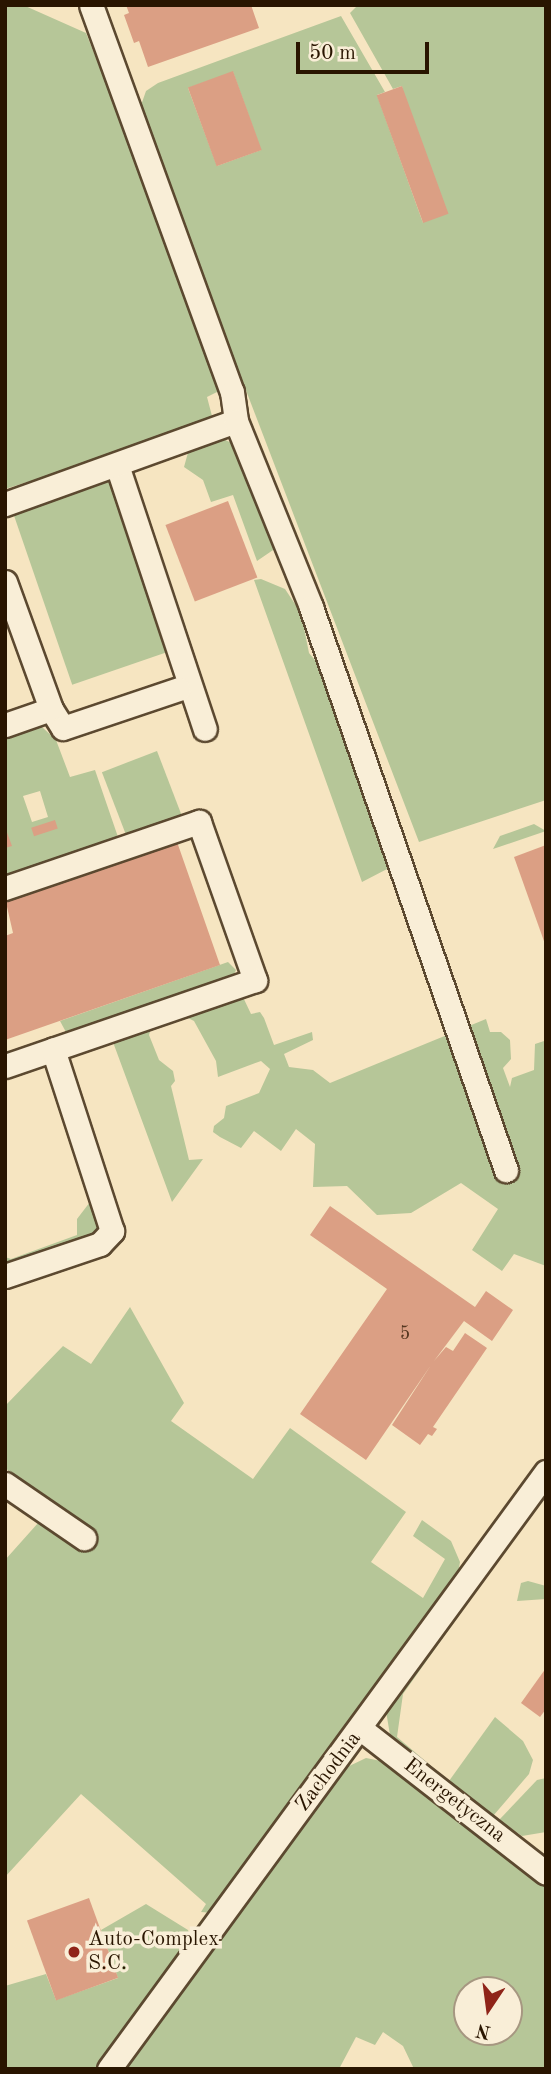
<!DOCTYPE html>
<style>
body{margin:0}
#map{position:relative;width:551px;height:2074px;overflow:hidden;background:#f6e5c1;font-family:"Old Standard TT",serif}
div>[style]{position:absolute}
[style*='--x']{left:calc(var(--x)*1px);top:calc(var(--y)*1px);width:calc(var(--w)*1px);rotate:calc(var(--a)*1deg)}
.green>*{inset:0;background:#b6c698;transform-origin:0 0}
.building>*{inset:0;background:#db9f84;transform-origin:0 0}
.roads{filter:drop-shadow(2px 0 #5c4930) drop-shadow(-2px 0 #5c4930) drop-shadow(0 2px #5c4930) drop-shadow(0 -2px #5c4930)}
.minor>*{height:23px;margin:-11.5px;padding:0 11.5px;transform-origin:11.5px;border-radius:11.5px;background:#f9eed7}
.dots>*{width:19px;height:19px;translate:-50% -50%;box-sizing:border-box;border:4px solid #f9eed7;border-radius:50%}
span{translate:-50% -50%;white-space:nowrap;text-align:center;line-height:1.15;-webkit-text-stroke:7px #f9eed7;paint-order:stroke}
.number-label{font-size:18px;color:#563821}
.number-label span{-webkit-text-stroke-width:0}
.street-label{font-size:21px;color:#291500}
.poi-label{font-size:21px;color:#291500}
.left{translate:0 -50%;text-align:left}
.frame{position:absolute;inset:0;border:7px solid #291500;pointer-events:none}
.north{position:absolute;left:453px;top:1976px;width:70px;height:70px;box-sizing:border-box;background:#f9eed7;border:2px solid #a69781;border-radius:50%;rotate:193deg;font-size:19px;font-weight:700;line-height:28px;text-align:center;color:#291500}
.north::after{content:'';display:block;margin:auto;width:24px;height:32px;background:#8f2418;clip-path:polygon(50% 0,100% 100%,50% 72%,0 100%)}
.scale{position:absolute;left:296px;top:42px;width:133px;height:32px;box-sizing:border-box;border:4px solid #291500;border-top:0;padding-left:9px;font-size:21px;line-height:24px;white-space:nowrap;color:#291500;-webkit-text-stroke:5px #f9eed7;paint-order:stroke}
</style>
<div id="map">
<div class="green">
<i style="clip-path:polygon(5px 5px,23px 5px,86px 33px,216px 359px,223px 389px,207px 397px,212px 416px,136px 448px,5px 489px)"></i>
<i style="clip-path:polygon(evenodd,358px 5px,546px 5px,546px 800px,419px 842px,139px 111px,146px 91px,158px 83px,341px 16px,385px 92px,377px 95px,423px 223px,402px 86px,393px 89px,350px 13px,358px 5px,233px 72px,261px 150px,217px 166px,188px 88px,233px 72px)"></i>
<i style="clip-path:polygon(221px 438px,236px 445px,276px 548px,257px 561px,233px 495px,211px 502px,203px 480px,184px 467px,189px 449px)"></i>
<i style="left:111px;top:481px;width:180px;height:103px;rotate:71deg"></i>
<i style="clip-path:polygon(261px 579px,285px 589px,301px 613px,309px 653px,319px 665px,390px 857px,389px 868px,362px 882px,254px 580px)"></i>
<i style="clip-path:polygon(evenodd,42px 727px,56px 740px,70px 777px,95px 770px,118px 837px,5px 877px,5px 740px,42px 727px,40px 791px,48px 817px,32px 822px,23px 796px,40px 791px)"></i>
<i style="left:157px;top:751px;width:69px;height:59px;rotate:69deg"></i>
<i style="clip-path:polygon(534px 824px,546px 831px,493px 849px,500px 836px)"></i>
<i style="clip-path:polygon(228px 962px,236px 970px,231px 981px,67px 1034px,60px 1021px)"></i>
<i style="clip-path:polygon(242px 995px,251px 1014px,260px 1012px,264px 1018px,274px 1045px,312px 1032px,313px 1040px,284px 1054px,289px 1067px,313px 1070px,330px 1083px,486px 1019px,490px 1032px,501px 1032px,510px 1040px,511px 1059px,503px 1068px,510px 1087px,512px 1078px,534px 1070px,535px 1044px,544px 1041px,546px 1266px,514px 1254px,502px 1271px,472px 1250px,498px 1209px,461px 1183px,411px 1213px,377px 1215px,347px 1186px,313px 1187px,315px 1144px,296px 1129px,281px 1151px,254px 1131px,241px 1148px,220px 1137px,213px 1132px,214px 1126px,224px 1118px,226px 1106px,259px 1093px,270px 1069px,261px 1061px,218px 1077px,216px 1061px,194px 1021px,182px 1015px,152px 1025px,149px 1035px,159px 1060px,173px 1071px,175px 1081px,171px 1086px,189px 1160px,203px 1159px,172px 1202px,110px 1034px)"></i>
<i style="clip-path:polygon(64px 1103px,102px 1225px,92px 1238px,5px 1268px,5px 1257px,11px 1259px,77px 1235px,77px 1219px,90px 1202px,57px 1105px)"></i>
<i style="clip-path:polygon(130px 1307px,184px 1403px,171px 1421px,253px 1479px,290px 1428px,406px 1512px,371px 1562px,423px 1598px,445px 1559px,413px 1536px,422px 1520px,451px 1541px,460px 1562px,458px 1573px,213px 1913px,201px 1912px,206px 1904px,81px 1794px,5px 1877px,5px 1560px,55px 1504px,5px 1468px,5px 1406px,63px 1346px,91px 1364px)"></i>
<i style="clip-path:polygon(546px 1485px,546px 1493px,403px 1694px,397px 1737px,449px 1781px,495px 1717px,523px 1741px,533px 1760px,529px 1774px,493px 1816px,404px 1750px,390px 1735px,386px 1711px)"></i>
<i style="clip-path:polygon(528px 1581px,546px 1586px,546px 1599px,517px 1601px,521px 1583px)"></i>
<i style="clip-path:polygon(evenodd,366px 1758px,391px 1763px,546px 1884px,546px 2069px,414px 2069px,403px 2046px,383px 2032px,375px 2045px,356px 2037px,339px 2069px,121px 2069px,343px 1769px,366px 1758px,467px 1990px,509px 1990px,509px 2032px,467px 2032px,467px 1990px)"></i>
<i style="clip-path:polygon(546px 1778px,546px 1832px,522px 1836px,499px 1820px,537px 1780px)"></i>
<i style="clip-path:polygon(146px 1904px,188px 1930px,192px 1942px,98px 2069px,5px 2069px,5px 1986px,46px 1974px,56px 2000px,118px 1978px,101px 1930px)"></i>
</div>
<div class="building">
<i style="clip-path:polygon(126px 5px,251px 5px,259px 28px,148px 67px,139px 41px,134px 43px,124px 15px,129px 13px)"></i>
<i style="left:233px;top:71px;width:84px;height:48px;rotate:70deg"></i>
<i style="left:402px;top:86px;width:136px;height:27px;rotate:70deg"></i>
<i style="left:228px;top:501px;width:82px;height:67px;rotate:69deg"></i>
<i style="left:55px;top:820px;width:9px;height:25px;rotate:72deg"></i>
<i style="clip-path:polygon(5px 827px,12px 846px,5px 848px)"></i>
<i style="clip-path:polygon(176px 839px,220px 965px,5px 1040px,5px 936px,13px 933px,5px 898px)"></i>
<i style="clip-path:polygon(546px 845px,546px 944px,545px 944px,514px 857px)"></i>
<i style="clip-path:polygon(330px 1206px,475px 1307px,486px 1291px,513px 1310px,492px 1341px,464px 1321px,434px 1361px,446px 1347px,453px 1351px,465px 1333px,487px 1348px,433px 1427px,437px 1429px,432px 1436px,428px 1434px,420px 1445px,392px 1425px,431px 1365px,366px 1460px,300px 1414px,387px 1289px,310px 1235px)"></i>
<i style="clip-path:polygon(546px 1668px,546px 1709px,540px 1717px,521px 1703px)"></i>
<i style="left:89px;top:1898px;width:85px;height:66px;rotate:70deg"></i>
</div>
<div class="roads">
<div class="minor">
<i style="--x:91;--y:5;--w:412;--a:70"></i>
<i style="--x:232;--y:392;--w:29;--a:82"></i>
<i style="--x:117;--y:465;--w:278;--a:71.6"></i>
<i style="--x:5;--y:504;--w:245;--a:-19.8"></i>
<i style="--x:236;--y:421;--w:201;--a:68"></i>
<i style="--x:311;--y:607;--w:596;--a:70.9"></i>
<i style="--x:5;--y:582;--w:135;--a:70.1"></i>
<i style="--x:51;--y:709;--w:49;--a:160.8"></i>
<i style="--x:51;--y:709;--w:22;--a:58"></i>
<i style="--x:63;--y:728;--w:122;--a:-18.6"></i>
<i style="--x:5;--y:888;--w:205;--a:-18.8"></i>
<i style="--x:199;--y:822;--w:168;--a:70.5"></i>
<i style="--x:255;--y:980;--w:264;--a:161"></i>
<i style="--x:5;--y:1276;--w:100;--a:-18.6"></i>
<i style="--x:100;--y:1244;--w:18;--a:-47"></i>
<i style="--x:112;--y:1231;--w:191;--a:-108"></i>
<i style="--x:5;--y:1484;--w:96;--a:34.4"></i>
<i style="--x:361;--y:1729;--w:234;--a:37.9"></i>
<i style="--x:109;--y:2069;--w:740;--a:-53.8"></i>
</div>
</div>
<div class="dots">
<i style="left:74px;top:1952px;background:#8f2418"></i>
</div>
<div class="number-label">
<span style="left:405px;top:1334px">5</span>
</div>
<div class="street-label">
<span style="left:329px;top:1772px;rotate:-53deg">Zachodnia</span>
<span style="left:454px;top:1801px;rotate:38deg">Energetyczna</span>
</div>
<div class="poi-label">
<span class="left" style="left:88px;top:1952px">Auto-Complex<br>S.C.</span>
</div>
<div class="frame"></div>
<div class="north">N</div>
<div class="scale">50 m</div>
</div>
